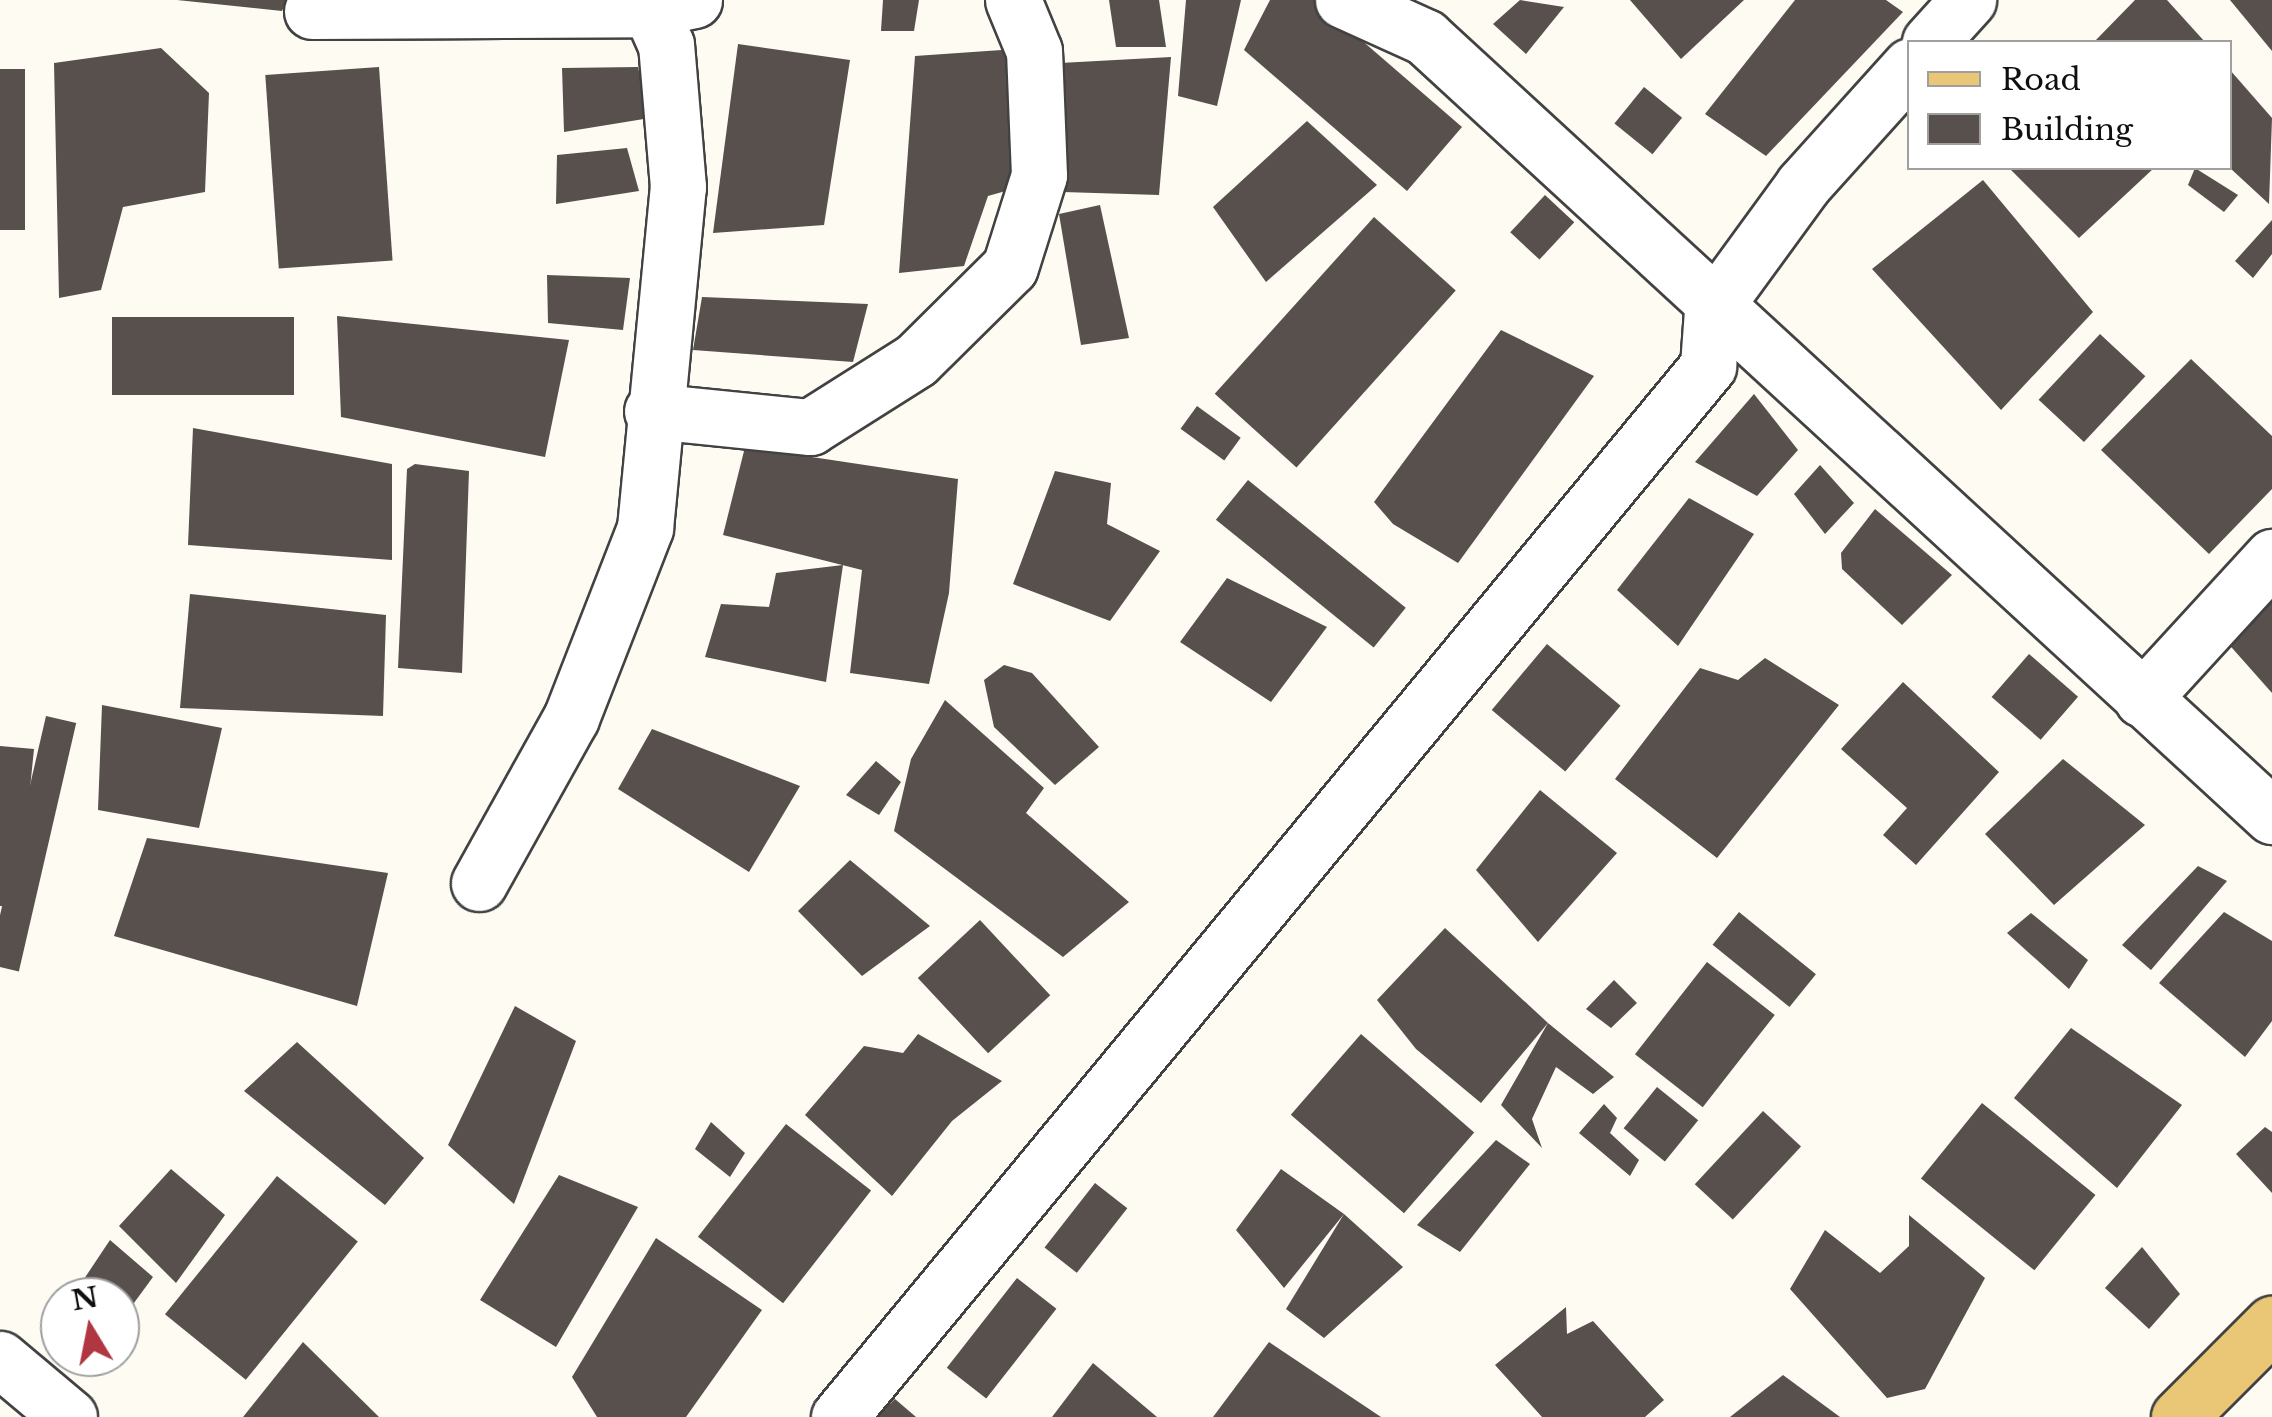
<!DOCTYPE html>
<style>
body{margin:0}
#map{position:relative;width:2272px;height:1417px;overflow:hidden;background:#fefbf3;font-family:"Libre Baskerville",serif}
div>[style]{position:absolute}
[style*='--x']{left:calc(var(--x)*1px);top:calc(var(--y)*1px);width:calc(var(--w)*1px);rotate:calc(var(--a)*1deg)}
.building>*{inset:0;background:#57504d;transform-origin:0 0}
.roads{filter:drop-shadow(2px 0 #424242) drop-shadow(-2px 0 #424242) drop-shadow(0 2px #424242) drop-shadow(0 -2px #424242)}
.minor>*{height:55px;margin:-27.5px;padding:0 27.5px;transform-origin:27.5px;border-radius:27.5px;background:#fff}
.primary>*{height:55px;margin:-27.5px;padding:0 27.5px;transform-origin:27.5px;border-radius:27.5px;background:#e9c777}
span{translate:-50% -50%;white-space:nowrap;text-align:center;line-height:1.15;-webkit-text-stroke:10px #fff;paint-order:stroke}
.legend{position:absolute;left:1907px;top:40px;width:325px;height:130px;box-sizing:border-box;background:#fff;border:2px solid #9f9f9f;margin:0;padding:12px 18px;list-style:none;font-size:30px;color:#0f0f0f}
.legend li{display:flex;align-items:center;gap:20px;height:50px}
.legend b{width:50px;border:2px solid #9f9f9f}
.north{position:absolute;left:40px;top:1277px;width:100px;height:100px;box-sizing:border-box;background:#fff;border:2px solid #9f9f9f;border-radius:50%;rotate:350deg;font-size:28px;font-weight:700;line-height:40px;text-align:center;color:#0f0f0f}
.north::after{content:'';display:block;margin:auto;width:35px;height:45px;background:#b03642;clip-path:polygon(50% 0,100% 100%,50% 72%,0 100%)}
</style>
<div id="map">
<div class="building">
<i style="clip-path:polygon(177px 0,287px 0,282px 11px)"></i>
<i style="clip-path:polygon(883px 0,919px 0,914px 31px,881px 31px)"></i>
<i style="clip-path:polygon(1109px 0,1159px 0,1166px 47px,1116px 47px)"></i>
<i style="clip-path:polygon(1186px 0,1241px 0,1217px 106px,1178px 96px)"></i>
<i style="clip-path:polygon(1270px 0,1315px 0,1462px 127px,1407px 191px,1244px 50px)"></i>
<i style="clip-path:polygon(1520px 0,1564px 7px,1526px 54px,1493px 24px)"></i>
<i style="clip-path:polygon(1630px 0,1744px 0,1681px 59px)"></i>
<i style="clip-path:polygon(1795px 0,1886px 0,1903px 12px,1766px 156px,1705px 114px)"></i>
<i style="clip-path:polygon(2135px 0,2167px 0,2205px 42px,2094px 42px)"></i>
<i style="clip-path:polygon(2230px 0,2272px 0,2272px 51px)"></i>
<i style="clip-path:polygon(738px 44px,850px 60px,824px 225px,713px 233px)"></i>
<i style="clip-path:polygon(161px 48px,209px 93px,205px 192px,123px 207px,101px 290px,59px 298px,54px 63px)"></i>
<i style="clip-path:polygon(1016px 49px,1023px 186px,988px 196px,964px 266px,899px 273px,915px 56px)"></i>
<i style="clip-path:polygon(1171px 57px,1159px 195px,1063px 192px,1060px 63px)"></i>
<i style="left:379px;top:67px;width:194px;height:114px;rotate:86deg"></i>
<i style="clip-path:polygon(638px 67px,650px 118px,564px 132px,562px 68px)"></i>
<i style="left:25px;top:69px;width:161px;height:25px;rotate:90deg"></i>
<i style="clip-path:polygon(2230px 70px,2272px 118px,2269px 204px,2230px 168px)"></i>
<i style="left:1644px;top:87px;width:49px;height:47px;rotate:39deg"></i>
<i style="clip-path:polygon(1307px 121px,1377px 185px,1266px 282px,1213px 207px)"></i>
<i style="clip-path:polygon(627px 148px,639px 191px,556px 204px,557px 155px)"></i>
<i style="clip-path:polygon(2009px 168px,2154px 168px,2079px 238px)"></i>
<i style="clip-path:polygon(2195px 168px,2238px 195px,2224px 212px,2188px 185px)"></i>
<i style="clip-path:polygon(1983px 180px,2093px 312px,2001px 410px,1872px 269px)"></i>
<i style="left:1545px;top:195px;width:40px;height:51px;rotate:43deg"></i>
<i style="clip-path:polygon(1100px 205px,1129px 338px,1081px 345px,1059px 214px)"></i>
<i style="left:1374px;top:217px;width:110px;height:238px;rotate:42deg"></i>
<i style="clip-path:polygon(2272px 220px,2272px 254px,2253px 278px,2235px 261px)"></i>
<i style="clip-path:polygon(547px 275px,630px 278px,623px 330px,548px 323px)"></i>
<i style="clip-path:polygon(702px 297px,868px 304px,853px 362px,693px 350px)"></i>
<i style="clip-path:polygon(337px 316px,569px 340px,545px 457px,341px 417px)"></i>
<i style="left:294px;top:317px;width:78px;height:182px;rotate:90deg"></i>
<i style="clip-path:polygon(1501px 330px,1594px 376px,1458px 563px,1393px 524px,1374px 502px)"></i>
<i style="left:2100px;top:334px;width:62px;height:90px;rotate:43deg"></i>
<i style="clip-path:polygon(2191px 359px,2272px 436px,2272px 489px,2209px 554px,2101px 450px)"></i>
<i style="clip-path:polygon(1754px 394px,1798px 450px,1757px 496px,1695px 462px)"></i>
<i style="left:1197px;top:406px;width:54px;height:28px;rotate:36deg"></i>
<i style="clip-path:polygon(193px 428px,392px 464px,392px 560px,188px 545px)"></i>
<i style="clip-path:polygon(745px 447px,958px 479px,949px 593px,929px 684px,850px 673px,862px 570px,723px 535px)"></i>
<i style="clip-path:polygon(415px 464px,469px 471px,462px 673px,398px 668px,407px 469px)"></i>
<i style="clip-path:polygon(1820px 465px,1854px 503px,1825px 534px,1794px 494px)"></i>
<i style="clip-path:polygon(1055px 471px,1111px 483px,1107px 524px,1160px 551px,1110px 621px,1013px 584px)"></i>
<i style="left:1248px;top:480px;width:203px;height:51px;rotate:39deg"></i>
<i style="clip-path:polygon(1689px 498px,1754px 534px,1678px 646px,1617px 590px)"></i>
<i style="clip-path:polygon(1875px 509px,1952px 575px,1902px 625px,1842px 569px,1841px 553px)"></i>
<i style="clip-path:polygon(843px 565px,826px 682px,705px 657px,721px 604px,769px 607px,776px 573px)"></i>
<i style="clip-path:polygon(1227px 578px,1327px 627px,1271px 702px,1180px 642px)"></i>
<i style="clip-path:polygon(190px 594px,386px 615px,383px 716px,180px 708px)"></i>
<i style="clip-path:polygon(2272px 601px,2272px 693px,2225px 640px)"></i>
<i style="left:1547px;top:644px;width:96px;height:86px;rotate:40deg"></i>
<i style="left:2029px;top:654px;width:65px;height:57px;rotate:41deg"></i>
<i style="clip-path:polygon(1765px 658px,1839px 705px,1717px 858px,1615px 779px,1700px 668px,1738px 680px)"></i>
<i style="clip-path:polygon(1004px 665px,1032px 673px,1099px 747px,1055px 785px,994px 727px,984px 680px)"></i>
<i style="clip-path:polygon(1903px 682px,1999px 772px,1916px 865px,1883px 835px,1907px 808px,1841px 749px)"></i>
<i style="clip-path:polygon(945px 700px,1044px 788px,1026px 813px,1129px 902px,1063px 957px,894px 831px,911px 759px)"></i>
<i style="clip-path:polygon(102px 705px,222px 728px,199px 828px,98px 810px)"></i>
<i style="left:46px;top:716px;width:31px;height:255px;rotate:13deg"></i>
<i style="clip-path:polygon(652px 729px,800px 786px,749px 872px,618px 789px)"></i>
<i style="clip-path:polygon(0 746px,34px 749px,18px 907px,0 906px)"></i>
<i style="clip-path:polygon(2063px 759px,2145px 825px,2054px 905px,1985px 834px)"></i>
<i style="clip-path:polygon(876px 761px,901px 782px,879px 815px,846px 795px)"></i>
<i style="clip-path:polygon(1540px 790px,1617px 853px,1538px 942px,1476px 870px)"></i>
<i style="clip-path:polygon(147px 838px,388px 873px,357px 1006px,114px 936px)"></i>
<i style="clip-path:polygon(850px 860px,930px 926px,862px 976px,798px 911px)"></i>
<i style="clip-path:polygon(2198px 866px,2227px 881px,2151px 970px,2122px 945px)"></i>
<i style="left:1739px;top:912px;width:99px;height:42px;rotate:39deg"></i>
<i style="clip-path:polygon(2224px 912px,2272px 941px,2272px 1021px,2245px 1057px,2159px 983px)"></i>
<i style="clip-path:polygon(2031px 913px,2088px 960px,2069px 989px,2007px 933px)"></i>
<i style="left:980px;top:920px;width:103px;height:85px;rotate:47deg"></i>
<i style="clip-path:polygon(1445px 928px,1548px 1023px,1481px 1103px,1416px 1049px,1377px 1000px)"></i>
<i style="left:1707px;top:962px;width:86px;height:117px;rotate:38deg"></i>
<i style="clip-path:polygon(1614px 980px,1637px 1003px,1611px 1028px,1586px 1009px)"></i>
<i style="clip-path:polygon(515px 1006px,576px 1041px,514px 1204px,448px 1145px)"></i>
<i style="clip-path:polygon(1548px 1023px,1614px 1077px,1593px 1094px,1556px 1067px,1532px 1119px,1542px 1148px,1501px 1105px)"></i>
<i style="clip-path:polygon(2071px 1028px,2182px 1105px,2117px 1188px,2014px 1098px)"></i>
<i style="clip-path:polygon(918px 1034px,1002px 1081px,952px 1121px,892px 1196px,805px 1115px,864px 1046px,903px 1053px)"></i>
<i style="left:1361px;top:1034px;width:150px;height:107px;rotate:41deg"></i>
<i style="clip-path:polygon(297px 1042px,424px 1158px,385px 1205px,244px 1091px)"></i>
<i style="left:1657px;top:1087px;width:53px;height:53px;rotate:39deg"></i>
<i style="left:1982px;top:1103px;width:146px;height:97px;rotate:39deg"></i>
<i style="clip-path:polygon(1604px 1104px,1617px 1118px,1610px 1133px,1639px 1160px,1630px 1176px,1579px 1133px)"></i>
<i style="left:1763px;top:1111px;width:52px;height:100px;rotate:43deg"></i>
<i style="clip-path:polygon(711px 1122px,745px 1153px,730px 1177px,695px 1149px)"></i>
<i style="left:786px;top:1124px;width:108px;height:143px;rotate:38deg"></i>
<i style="clip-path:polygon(2265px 1127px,2272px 1132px,2272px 1193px,2236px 1154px)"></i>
<i style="clip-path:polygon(1496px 1140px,1530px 1164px,1460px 1252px,1417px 1225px)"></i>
<i style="clip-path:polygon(171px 1169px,225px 1215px,176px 1283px,119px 1226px)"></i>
<i style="clip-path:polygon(1281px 1169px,1344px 1214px,1403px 1267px,1324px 1338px,1286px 1309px,1344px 1214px,1284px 1288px,1236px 1230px)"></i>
<i style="clip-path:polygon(559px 1175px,638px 1207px,556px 1347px,480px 1300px)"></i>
<i style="left:277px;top:1176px;width:104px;height:178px;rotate:39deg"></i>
<i style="left:1095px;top:1183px;width:41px;height:82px;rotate:38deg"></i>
<i style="clip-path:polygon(1909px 1215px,1985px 1278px,1925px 1389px,1887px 1398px,1790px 1289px,1825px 1230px,1880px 1273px,1909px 1246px)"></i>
<i style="clip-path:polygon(656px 1238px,762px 1310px,686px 1417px,597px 1417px,572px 1377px)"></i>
<i style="clip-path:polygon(110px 1240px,153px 1277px,120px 1322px,120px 1297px,72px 1297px)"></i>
<i style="clip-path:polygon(2142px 1247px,2180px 1294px,2149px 1329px,2105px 1288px)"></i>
<i style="left:1017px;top:1278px;width:50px;height:114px;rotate:38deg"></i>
<i style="clip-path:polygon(1566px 1307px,1567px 1334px,1593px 1321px,1664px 1400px,1645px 1417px,1542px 1417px,1495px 1365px)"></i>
<i style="clip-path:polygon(303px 1342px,379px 1417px,243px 1417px)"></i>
<i style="clip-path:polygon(1269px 1342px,1381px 1417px,1213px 1417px)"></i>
<i style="clip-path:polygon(1093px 1363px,1157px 1417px,1052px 1417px)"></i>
<i style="clip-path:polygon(1783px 1375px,1840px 1417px,1730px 1417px)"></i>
<i style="clip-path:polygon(895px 1399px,916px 1417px,876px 1417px)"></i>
</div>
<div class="roads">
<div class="minor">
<i style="--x:1343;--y:0;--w:90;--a:24.3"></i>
<i style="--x:1425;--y:37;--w:1151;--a:42.61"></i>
<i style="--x:312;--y:11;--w:338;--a:-0.3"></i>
<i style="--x:650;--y:9;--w:45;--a:-11.6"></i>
<i style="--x:1930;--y:42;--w:57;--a:-47.9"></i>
<i style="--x:652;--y:411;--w:159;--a:5.8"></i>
<i style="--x:810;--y:427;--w:125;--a:-32.3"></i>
<i style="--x:916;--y:360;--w:132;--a:-44.7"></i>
<i style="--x:1010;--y:267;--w:96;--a:-72.5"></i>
<i style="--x:1039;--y:175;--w:124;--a:-92.3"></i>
<i style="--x:1034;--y:51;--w:55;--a:-112.4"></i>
<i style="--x:2142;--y:699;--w:193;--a:-47.5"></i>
<i style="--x:479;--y:883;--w:189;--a:-60.9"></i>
<i style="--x:571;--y:718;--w:204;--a:-68.7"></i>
<i style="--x:645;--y:528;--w:343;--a:-84.5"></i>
<i style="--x:678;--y:187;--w:143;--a:-94.8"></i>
<i style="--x:666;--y:45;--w:39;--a:-114"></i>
<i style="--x:0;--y:1359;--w:90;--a:40"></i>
<i style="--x:839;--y:1417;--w:1364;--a:-50.41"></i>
<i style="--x:1708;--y:366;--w:56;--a:-85.9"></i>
<i style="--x:1712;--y:310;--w:155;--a:-53.9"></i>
<i style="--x:1803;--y:185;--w:160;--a:-48"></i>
</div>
<div class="primary">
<i style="--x:2179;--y:1417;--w:132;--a:-45"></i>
</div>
</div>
<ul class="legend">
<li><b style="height:12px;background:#e9c777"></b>Road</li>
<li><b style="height:28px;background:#57504d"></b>Building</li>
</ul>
<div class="north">N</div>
</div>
